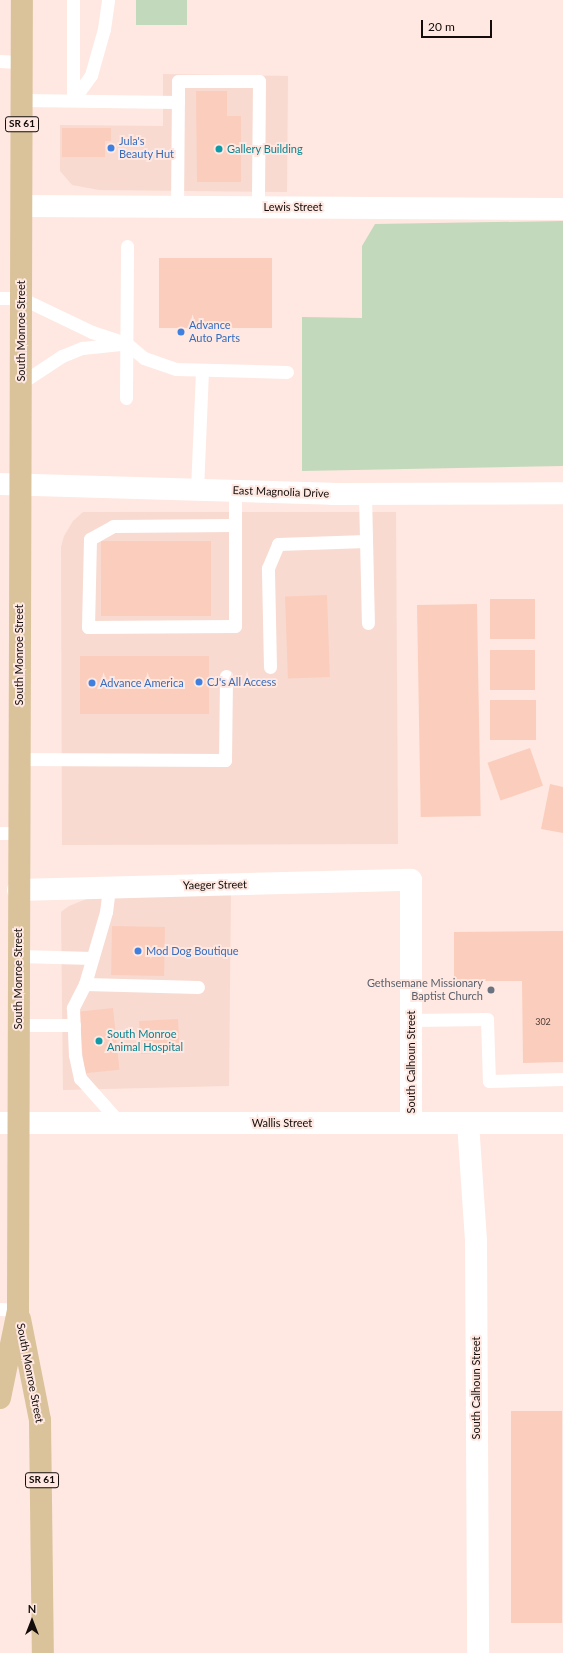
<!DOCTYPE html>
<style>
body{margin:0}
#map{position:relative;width:563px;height:1653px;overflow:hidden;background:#fee8e1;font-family:Lato,sans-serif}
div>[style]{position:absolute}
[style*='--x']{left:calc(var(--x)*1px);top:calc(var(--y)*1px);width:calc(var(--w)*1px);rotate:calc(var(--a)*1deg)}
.built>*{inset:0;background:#f8dad0}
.green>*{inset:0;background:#c2d9bb;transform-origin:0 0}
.building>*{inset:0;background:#fbcdbd;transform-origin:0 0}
.service>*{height:13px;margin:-6.5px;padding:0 6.5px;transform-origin:6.5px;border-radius:6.5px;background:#fff}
.minor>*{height:22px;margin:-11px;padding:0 11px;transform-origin:11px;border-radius:11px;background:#fff}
.secondary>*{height:22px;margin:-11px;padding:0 11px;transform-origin:11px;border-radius:11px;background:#fff}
.primary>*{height:22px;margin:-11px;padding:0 11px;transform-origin:11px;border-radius:11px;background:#dac29a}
.dots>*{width:11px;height:11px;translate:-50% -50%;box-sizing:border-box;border:2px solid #fee8e1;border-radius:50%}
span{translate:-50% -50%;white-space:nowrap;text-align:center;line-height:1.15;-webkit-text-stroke:4px #fee8e1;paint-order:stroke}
.number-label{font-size:9px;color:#4d3c37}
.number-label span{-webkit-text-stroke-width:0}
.shield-label span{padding:1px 3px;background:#fee8e1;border:1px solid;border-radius:3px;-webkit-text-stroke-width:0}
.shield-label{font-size:10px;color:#130c0a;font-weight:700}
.shop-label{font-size:11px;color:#366cbe}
.left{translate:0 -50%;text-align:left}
.culture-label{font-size:11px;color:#0d838f}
.street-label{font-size:11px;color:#130c0a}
.worship-label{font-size:11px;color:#5b616d}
.right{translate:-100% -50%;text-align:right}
.north{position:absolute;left:12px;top:1601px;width:40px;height:40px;-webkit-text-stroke:3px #fee8e1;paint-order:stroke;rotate:0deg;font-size:11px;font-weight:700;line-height:16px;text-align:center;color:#130c0a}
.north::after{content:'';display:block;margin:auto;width:14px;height:18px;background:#130c0a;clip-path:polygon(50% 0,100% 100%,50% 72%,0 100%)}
.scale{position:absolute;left:421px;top:20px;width:71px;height:18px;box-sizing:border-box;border:2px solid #130c0a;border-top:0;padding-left:5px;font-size:12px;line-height:14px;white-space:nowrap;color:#130c0a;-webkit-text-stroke:3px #fee8e1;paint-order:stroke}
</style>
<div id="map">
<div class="built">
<i style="clip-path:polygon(163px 74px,288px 76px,287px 192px,99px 190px,72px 185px,60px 171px,60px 125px,163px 126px)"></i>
<i style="clip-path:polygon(83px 512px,396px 512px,398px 844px,62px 845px,61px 547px,64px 536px,73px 521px)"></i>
<i style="clip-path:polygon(231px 890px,229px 1086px,63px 1090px,61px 912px,69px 906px,94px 896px)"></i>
</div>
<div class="green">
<i style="left:136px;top:0;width:51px;height:25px"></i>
<i style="clip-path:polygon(563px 221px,563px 466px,302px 471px,302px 317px,362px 318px,362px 246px,375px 224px)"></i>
</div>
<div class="building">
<i style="clip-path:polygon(196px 91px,227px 91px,227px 116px,241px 116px,241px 182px,197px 182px)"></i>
<i style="clip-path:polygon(62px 128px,111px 128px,111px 141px,105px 141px,105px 157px,62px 157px)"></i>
<i style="left:159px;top:258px;width:113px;height:70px"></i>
<i style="left:101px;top:541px;width:110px;height:75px"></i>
<i style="left:327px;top:595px;width:82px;height:42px;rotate:88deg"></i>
<i style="left:490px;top:599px;width:45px;height:40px"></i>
<i style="left:477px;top:604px;width:212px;height:60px;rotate:89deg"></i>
<i style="left:490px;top:650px;width:45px;height:40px"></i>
<i style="left:80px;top:656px;width:129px;height:58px"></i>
<i style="left:490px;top:700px;width:46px;height:40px"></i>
<i style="left:530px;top:748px;width:40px;height:45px;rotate:71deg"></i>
<i style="clip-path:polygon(550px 784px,563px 787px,563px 833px,541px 829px)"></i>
<i style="left:112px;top:926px;width:53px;height:49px;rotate:1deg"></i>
<i style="clip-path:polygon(563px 931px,563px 1062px,523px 1063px,522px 981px,454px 981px,454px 932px)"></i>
<i style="left:113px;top:1008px;width:62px;height:35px;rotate:84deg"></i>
<i style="left:178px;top:1019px;width:33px;height:39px;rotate:87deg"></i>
<i style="left:562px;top:1411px;width:212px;height:51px;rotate:90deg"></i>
</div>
<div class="service">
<i style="--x:0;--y:61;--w:22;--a:3"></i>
<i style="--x:22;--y:100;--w:156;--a:0.7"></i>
<i style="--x:73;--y:100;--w:31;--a:-54"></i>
<i style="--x:91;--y:75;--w:48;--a:-74.2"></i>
<i style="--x:104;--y:29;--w:29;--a:-82"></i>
<i style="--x:73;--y:100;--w:100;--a:-90"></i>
<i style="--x:177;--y:207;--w:126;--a:-89.5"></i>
<i style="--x:178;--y:81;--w:81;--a:0"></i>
<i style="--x:259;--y:81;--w:126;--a:90.5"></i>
<i style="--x:0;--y:298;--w:21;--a:0"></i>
<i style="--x:21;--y:298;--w:79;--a:25.6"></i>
<i style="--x:92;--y:332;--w:36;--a:18"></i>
<i style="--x:126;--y:343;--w:23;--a:40"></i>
<i style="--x:144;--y:358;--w:34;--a:19"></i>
<i style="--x:176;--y:369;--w:111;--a:1.5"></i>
<i style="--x:21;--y:383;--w:49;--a:-33.4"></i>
<i style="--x:62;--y:356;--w:22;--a:-22"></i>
<i style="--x:82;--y:348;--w:39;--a:-6"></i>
<i style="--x:126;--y:398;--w:152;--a:-89.6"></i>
<i style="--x:197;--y:490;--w:120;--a:-87.6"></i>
<i style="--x:235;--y:491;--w:135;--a:90"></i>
<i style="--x:235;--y:626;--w:147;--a:179.6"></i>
<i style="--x:88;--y:627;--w:88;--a:-88.7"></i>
<i style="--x:90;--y:539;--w:26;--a:-29"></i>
<i style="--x:113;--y:526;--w:122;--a:-0.5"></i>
<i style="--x:365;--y:494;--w:129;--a:88.7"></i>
<i style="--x:270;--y:667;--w:99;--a:-91.2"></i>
<i style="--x:268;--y:568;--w:26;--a:-67"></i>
<i style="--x:278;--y:544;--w:88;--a:-2"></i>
<i style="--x:19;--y:759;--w:206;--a:0.3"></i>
<i style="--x:225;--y:760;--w:84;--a:-89.3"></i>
<i style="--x:0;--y:833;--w:19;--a:0"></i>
<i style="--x:109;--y:888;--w:24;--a:97"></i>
<i style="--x:106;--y:912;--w:75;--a:106.3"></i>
<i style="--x:85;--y:984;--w:27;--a:117"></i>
<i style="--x:73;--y:1008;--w:47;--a:87.6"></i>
<i style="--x:75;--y:1055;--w:24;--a:78"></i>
<i style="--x:80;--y:1078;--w:60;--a:48.4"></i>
<i style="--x:19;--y:956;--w:73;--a:1.6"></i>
<i style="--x:85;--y:984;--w:113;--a:1.5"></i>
<i style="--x:411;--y:1020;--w:76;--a:-0.8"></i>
<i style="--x:487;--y:1019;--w:62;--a:88.2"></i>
<i style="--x:489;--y:1081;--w:74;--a:-1.5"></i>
<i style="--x:19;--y:1025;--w:55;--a:0"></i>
<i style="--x:0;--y:1309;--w:18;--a:3"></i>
</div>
<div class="minor">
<i style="--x:22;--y:206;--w:541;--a:0.32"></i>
<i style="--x:18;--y:890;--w:393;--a:-1.5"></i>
<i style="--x:411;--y:880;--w:243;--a:90"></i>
<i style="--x:0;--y:1123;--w:563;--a:0"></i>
<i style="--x:468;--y:1123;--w:118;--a:86.1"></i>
<i style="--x:476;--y:1241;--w:412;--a:89.7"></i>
</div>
<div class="secondary">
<i style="--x:0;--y:484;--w:332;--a:1.7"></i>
<i style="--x:332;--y:494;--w:231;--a:-0.2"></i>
</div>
<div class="primary">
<i style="--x:20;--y:1319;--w:103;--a:78.8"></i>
<i style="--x:40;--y:1420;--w:233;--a:89.3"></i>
<i style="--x:0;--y:1398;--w:90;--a:-78.4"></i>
<i style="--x:18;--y:1310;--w:1310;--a:-89.83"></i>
</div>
<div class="dots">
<i style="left:111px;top:148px;background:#3f7fe0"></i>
<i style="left:219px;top:149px;background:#0f9aa8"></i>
<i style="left:181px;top:332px;background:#3f7fe0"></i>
<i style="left:199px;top:682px;background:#3f7fe0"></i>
<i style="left:92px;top:683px;background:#3f7fe0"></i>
<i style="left:138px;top:951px;background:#3f7fe0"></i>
<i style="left:491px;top:990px;background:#6b7280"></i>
<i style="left:99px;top:1041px;background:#0f9aa8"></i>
</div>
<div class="number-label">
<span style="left:543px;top:1022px">302</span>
</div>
<div class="shield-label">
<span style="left:22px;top:124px">SR 61</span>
<span style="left:42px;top:1480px">SR 61</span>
</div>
<div class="shop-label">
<span class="left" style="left:119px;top:148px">Jula's<br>Beauty Hut</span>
<span class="left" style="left:189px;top:332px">Advance<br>Auto Parts</span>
<span class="left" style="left:207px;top:682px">CJ's All Access</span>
<span class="left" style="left:100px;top:683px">Advance America</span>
<span class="left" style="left:146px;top:951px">Mod Dog Boutique</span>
</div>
<div class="culture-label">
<span class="left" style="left:227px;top:149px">Gallery Building</span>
<span class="left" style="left:107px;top:1041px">South Monroe<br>Animal Hospital</span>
</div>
<div class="street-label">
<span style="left:293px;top:207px">Lewis Street</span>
<span style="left:21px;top:331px;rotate:-90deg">South Monroe Street</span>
<span style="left:281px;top:492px;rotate:2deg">East Magnolia Drive</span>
<span style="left:19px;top:655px;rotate:-90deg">South Monroe Street</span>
<span style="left:215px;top:885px;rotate:-1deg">Yaeger Street</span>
<span style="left:18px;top:979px;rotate:-90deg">South Monroe Street</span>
<span style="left:411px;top:1062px;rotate:-90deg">South Calhoun Street</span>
<span style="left:282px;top:1123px">Wallis Street</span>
<span style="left:30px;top:1373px;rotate:79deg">South Monroe Street</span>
<span style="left:476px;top:1388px;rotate:-90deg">South Calhoun Street</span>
</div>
<div class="worship-label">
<span class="right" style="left:483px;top:990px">Gethsemane Missionary<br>Baptist Church</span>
</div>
<div class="north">N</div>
<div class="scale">20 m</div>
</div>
